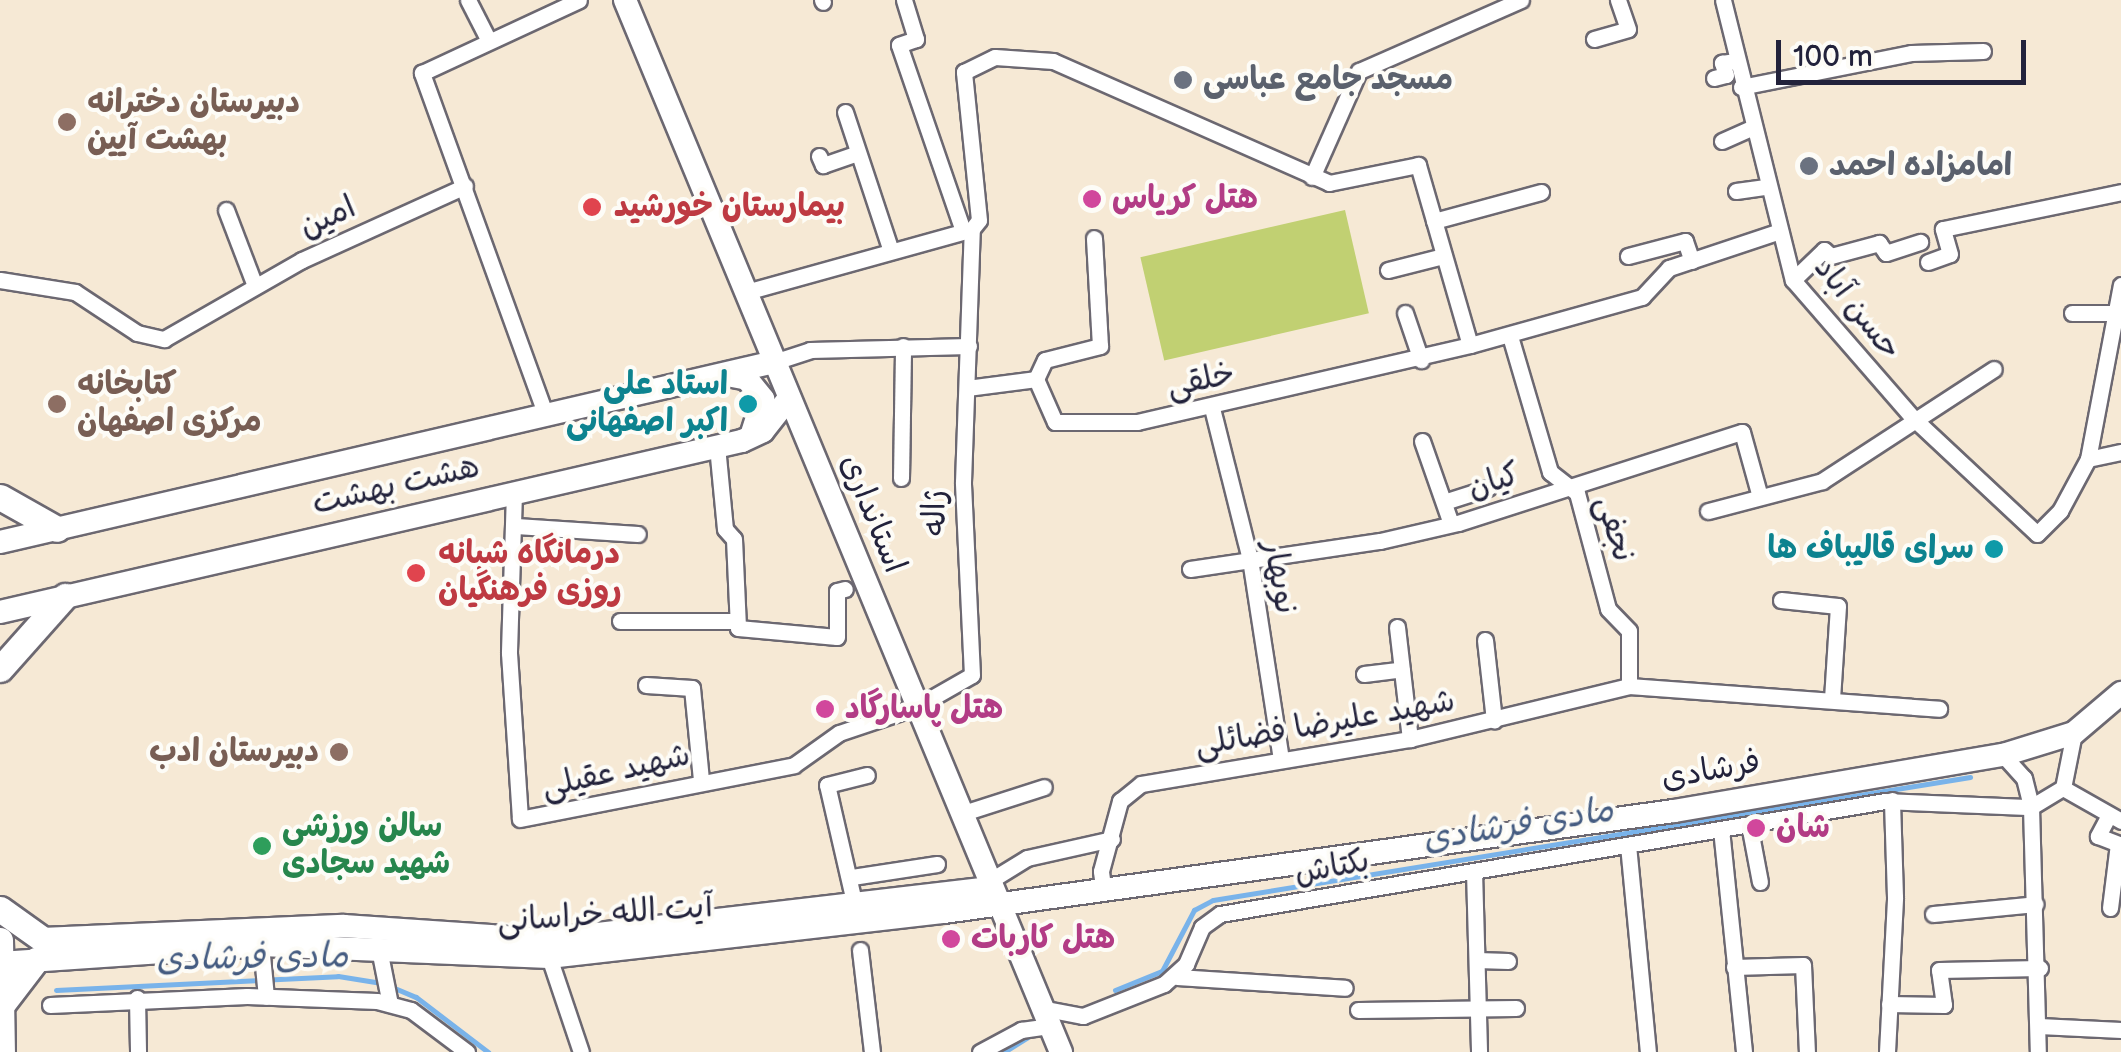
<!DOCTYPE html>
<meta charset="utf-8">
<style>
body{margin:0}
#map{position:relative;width:2121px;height:1052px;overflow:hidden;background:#f6e9d5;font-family:"Balsamiq Sans","Playpen Sans Arabic",sans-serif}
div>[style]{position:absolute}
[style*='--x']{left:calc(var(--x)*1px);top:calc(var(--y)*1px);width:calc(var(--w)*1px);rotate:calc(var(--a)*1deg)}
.green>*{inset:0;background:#c1d072;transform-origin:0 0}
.stream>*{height:5px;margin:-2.5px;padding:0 2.5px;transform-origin:2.5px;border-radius:2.5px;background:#79b3ea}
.roads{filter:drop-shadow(2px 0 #6c6871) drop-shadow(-2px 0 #6c6871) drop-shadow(0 2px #6c6871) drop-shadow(0 -2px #6c6871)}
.street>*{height:15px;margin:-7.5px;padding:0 7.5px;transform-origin:7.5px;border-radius:7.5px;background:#fff}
.secondary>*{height:22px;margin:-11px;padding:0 11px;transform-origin:11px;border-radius:11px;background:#fff}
.primary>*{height:25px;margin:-12.5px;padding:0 12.5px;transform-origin:12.5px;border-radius:12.5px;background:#fff}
.dots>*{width:28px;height:28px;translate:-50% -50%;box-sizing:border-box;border:5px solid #fdfcf7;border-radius:50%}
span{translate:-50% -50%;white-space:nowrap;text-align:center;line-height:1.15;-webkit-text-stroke:8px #fdfcf7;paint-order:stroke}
.worship-label{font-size:32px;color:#5b616d;font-weight:700}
.left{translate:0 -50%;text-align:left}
.education-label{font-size:32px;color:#785e54;font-weight:700}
.right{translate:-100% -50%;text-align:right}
.hotel-label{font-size:32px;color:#b23c85;font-weight:700}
.health-label{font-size:32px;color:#be3a42;font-weight:700}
.street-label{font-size:32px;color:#22223b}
.culture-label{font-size:32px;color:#0d838f;font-weight:700}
.leisure-label{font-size:32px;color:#27864d;font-weight:700}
.water-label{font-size:35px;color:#455c81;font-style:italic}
.scale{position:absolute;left:1776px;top:40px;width:250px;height:45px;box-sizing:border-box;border:5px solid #22223b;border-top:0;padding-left:12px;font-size:30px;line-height:35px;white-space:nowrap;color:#22223b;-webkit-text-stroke:8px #fdfcf7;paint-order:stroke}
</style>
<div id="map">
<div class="green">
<i style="left:1345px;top:210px;width:106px;height:210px;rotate:77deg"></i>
</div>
<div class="stream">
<i style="--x:392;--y:987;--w:26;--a:23"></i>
<i style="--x:416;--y:997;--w:91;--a:37.4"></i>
<i style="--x:56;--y:990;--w:282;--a:-2.8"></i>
<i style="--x:338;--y:976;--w:44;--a:9.2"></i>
<i style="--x:1115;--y:990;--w:51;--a:-22"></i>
<i style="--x:1162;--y:971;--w:69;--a:-62.3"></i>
<i style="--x:1194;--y:910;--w:21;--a:-28"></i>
<i style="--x:1213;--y:900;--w:767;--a:-9.23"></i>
<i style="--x:1004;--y:1052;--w:28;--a:-32"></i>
</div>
<div class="roads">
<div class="street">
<i style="--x:468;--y:0;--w:46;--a:62.9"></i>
<i style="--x:822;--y:0;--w:2;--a:63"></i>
<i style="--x:904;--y:0;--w:41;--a:72.9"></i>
<i style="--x:916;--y:39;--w:18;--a:161"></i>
<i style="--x:899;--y:45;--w:197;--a:71"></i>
<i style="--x:1723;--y:0;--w:289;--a:76"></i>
<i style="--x:1793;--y:280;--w:181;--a:49"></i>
<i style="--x:1912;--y:417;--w:171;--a:43.1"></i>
<i style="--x:2037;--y:534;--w:33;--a:-45"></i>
<i style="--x:2060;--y:511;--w:59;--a:-61.7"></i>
<i style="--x:2088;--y:459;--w:177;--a:-79.3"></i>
<i style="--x:1594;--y:39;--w:35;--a:-16"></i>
<i style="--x:1628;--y:29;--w:31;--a:-109"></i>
<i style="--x:1714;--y:78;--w:12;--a:-14"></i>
<i style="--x:1726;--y:75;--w:13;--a:-108"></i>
<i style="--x:1722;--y:63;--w:12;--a:-9"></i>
<i style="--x:1741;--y:87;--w:173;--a:-11.3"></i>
<i style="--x:1911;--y:53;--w:72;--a:-1.6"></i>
<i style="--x:845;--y:112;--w:146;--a:71.7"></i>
<i style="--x:1722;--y:141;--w:32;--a:-24"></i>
<i style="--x:819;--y:156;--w:10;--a:66"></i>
<i style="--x:823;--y:165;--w:36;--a:-19"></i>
<i style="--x:1312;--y:177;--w:116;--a:-66.1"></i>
<i style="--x:1359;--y:71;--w:177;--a:-23.7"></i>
<i style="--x:1736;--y:191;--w:30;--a:-8"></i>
<i style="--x:226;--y:210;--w:81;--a:69.1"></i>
<i style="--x:1434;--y:221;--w:111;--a:-15.2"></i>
<i style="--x:1628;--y:256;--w:59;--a:-14.7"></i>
<i style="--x:1685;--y:241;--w:21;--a:71"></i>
<i style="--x:1928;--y:262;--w:23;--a:-20"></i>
<i style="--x:1950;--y:254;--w:26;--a:-106"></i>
<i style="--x:1943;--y:229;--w:182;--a:-11.7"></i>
<i style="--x:1388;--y:270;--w:57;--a:-14.3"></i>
<i style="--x:0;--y:280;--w:76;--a:9.1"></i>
<i style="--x:75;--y:292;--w:74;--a:33.5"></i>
<i style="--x:137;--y:333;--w:28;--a:13"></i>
<i style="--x:164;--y:339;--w:159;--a:-29.8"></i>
<i style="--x:302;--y:260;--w:179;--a:-24.4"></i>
<i style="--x:1793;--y:280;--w:43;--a:-44.1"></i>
<i style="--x:1824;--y:250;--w:9;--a:41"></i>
<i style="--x:1831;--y:256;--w:50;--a:-15.2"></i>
<i style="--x:1879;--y:243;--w:12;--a:55"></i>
<i style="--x:1886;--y:253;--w:36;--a:-18"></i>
<i style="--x:746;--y:292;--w:231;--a:-15.5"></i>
<i style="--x:1405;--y:313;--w:50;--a:71.2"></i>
<i style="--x:2072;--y:313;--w:42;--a:0"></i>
<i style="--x:1510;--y:336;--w:142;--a:73.6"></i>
<i style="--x:1550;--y:472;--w:34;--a:38"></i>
<i style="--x:1577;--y:493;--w:120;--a:75"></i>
<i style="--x:1608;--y:609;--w:30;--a:46"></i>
<i style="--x:1629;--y:631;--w:55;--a:90"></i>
<i style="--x:774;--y:362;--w:38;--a:-18"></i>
<i style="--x:810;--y:350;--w:159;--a:-1.4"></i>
<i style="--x:1036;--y:379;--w:21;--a:-65"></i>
<i style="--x:1045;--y:360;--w:57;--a:-14.3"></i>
<i style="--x:1100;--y:346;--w:108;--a:-93.2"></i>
<i style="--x:967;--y:388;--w:70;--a:-7.4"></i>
<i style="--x:1036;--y:379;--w:47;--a:66.2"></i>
<i style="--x:1055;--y:422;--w:82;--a:0"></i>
<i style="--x:1137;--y:422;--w:342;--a:-13"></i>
<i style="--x:1212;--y:408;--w:156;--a:75.9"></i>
<i style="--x:1250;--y:559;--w:202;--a:81.2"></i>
<i style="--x:545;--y:413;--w:362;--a:-109.9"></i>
<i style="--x:422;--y:73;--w:173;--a:-24.9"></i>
<i style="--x:1422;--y:441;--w:88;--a:70.7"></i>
<i style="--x:717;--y:446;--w:83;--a:84.5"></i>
<i style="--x:725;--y:529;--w:13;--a:48"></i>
<i style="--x:734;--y:539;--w:89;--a:87.4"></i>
<i style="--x:738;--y:628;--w:99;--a:5.2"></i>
<i style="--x:837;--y:637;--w:46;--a:-90"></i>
<i style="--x:837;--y:591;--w:8;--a:-14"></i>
<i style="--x:2088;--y:459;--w:34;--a:-12"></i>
<i style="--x:901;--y:478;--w:132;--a:-89.1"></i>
<i style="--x:514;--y:492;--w:161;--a:91.8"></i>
<i style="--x:509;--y:653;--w:166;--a:86.2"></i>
<i style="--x:520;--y:819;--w:279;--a:-11.1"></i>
<i style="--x:794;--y:765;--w:55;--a:-35.4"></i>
<i style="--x:839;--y:733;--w:81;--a:-18.7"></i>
<i style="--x:916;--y:707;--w:64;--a:-29.7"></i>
<i style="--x:972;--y:675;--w:193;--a:-92.7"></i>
<i style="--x:963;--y:482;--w:253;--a:-88"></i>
<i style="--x:972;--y:229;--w:11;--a:-52"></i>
<i style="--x:979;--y:220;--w:149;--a:-95.8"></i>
<i style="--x:964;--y:72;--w:34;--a:-26"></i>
<i style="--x:995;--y:57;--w:58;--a:3.9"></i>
<i style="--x:1053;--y:61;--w:302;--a:23.8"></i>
<i style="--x:1329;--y:183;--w:91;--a:-11.4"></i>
<i style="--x:1418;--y:165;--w:187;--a:73.9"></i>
<i style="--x:1470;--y:345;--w:179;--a:-15.6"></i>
<i style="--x:1642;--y:297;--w:40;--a:-47"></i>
<i style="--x:1669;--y:268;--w:117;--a:-18.4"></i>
<i style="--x:1444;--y:502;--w:46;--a:-17.7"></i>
<i style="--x:1708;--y:511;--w:118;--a:-14.7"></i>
<i style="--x:1822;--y:481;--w:205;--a:-33.1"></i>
<i style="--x:516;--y:526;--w:122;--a:3.8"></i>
<i style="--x:1190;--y:569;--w:192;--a:-8.4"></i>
<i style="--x:1380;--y:541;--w:80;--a:-13"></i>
<i style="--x:1458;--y:523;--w:298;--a:-17.8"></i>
<i style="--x:1742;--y:432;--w:67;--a:74.5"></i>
<i style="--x:1781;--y:600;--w:57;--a:6"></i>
<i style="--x:1838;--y:606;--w:92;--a:93.7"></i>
<i style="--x:620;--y:621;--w:113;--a:0"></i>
<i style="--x:1397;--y:627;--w:113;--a:83.4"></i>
<i style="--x:1485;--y:640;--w:81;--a:83.6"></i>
<i style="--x:1364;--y:674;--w:38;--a:-7"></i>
<i style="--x:646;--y:685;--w:46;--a:3.7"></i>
<i style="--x:692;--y:688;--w:92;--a:84.4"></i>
<i style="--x:2003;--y:755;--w:31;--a:48"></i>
<i style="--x:2024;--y:778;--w:30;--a:76"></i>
<i style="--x:2031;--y:807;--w:245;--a:88.4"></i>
<i style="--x:2063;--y:788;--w:56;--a:-78.7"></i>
<i style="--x:2031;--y:807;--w:37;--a:-31"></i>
<i style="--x:2063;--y:788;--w:67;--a:29.6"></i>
<i style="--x:960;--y:814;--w:88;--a:-17.8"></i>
<i style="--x:2109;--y:815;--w:24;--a:118"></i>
<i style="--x:2098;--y:836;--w:25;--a:21"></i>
<i style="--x:1749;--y:824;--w:59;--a:79.3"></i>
<i style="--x:1721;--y:829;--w:224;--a:84.1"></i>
<i style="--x:1628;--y:845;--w:208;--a:84.5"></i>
<i style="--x:1474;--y:871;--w:181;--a:88.4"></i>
<i style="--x:852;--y:877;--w:86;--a:-8.7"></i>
<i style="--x:988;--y:882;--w:46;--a:-31.6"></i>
<i style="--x:1027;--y:858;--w:87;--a:-12.6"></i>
<i style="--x:1103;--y:886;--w:15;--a:-98"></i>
<i style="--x:1101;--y:871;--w:73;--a:-74.8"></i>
<i style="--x:1120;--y:801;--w:27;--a:-39"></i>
<i style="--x:1141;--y:784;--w:273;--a:-9.5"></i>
<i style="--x:1410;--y:739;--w:225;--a:-13.6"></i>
<i style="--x:1629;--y:686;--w:311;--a:4.2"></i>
<i style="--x:855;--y:906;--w:124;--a:-103"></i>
<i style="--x:827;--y:785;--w:41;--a:-14"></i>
<i style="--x:2110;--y:908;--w:64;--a:-82.9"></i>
<i style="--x:1933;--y:914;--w:103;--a:-5.5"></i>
<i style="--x:261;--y:945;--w:52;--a:84.5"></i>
<i style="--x:379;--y:949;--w:56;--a:78.7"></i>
<i style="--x:860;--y:950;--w:103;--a:83.3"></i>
<i style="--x:549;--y:957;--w:100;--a:71.4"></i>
<i style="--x:1477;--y:960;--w:31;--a:2"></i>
<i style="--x:1734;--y:967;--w:69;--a:-1.7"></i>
<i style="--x:1803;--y:965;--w:87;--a:87.4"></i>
<i style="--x:1177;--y:977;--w:168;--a:3.7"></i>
<i style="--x:137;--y:998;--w:54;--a:88.9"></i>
<i style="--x:1889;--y:1004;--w:55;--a:1"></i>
<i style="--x:1944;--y:1005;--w:35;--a:-98"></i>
<i style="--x:1939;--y:970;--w:101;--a:-1.1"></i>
<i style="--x:50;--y:1005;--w:197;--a:-2.6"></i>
<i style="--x:247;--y:996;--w:130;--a:2.2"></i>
<i style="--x:377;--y:1001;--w:35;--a:15"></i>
<i style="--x:411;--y:1010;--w:70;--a:36.9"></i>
<i style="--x:1041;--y:1008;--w:43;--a:10.8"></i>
<i style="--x:1083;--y:1016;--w:87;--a:-21.6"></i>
<i style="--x:1164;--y:984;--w:30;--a:-42"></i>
<i style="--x:1186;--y:964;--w:40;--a:-66.6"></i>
<i style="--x:1202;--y:927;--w:22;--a:-36"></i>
<i style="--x:1220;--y:914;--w:675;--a:-9.64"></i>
<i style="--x:1885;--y:801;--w:146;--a:2.4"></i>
<i style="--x:1358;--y:1010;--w:158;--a:-0.7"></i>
<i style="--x:2039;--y:1026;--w:82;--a:2.8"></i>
<i style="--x:980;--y:1052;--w:47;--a:-28.2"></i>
<i style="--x:1021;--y:1030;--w:28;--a:-8"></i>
<i style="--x:1887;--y:1052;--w:155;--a:-87"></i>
<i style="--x:1895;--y:897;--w:97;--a:-91.8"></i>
</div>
<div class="secondary">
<i style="--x:625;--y:0;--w:1139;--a:67.49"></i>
<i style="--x:727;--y:375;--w:20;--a:11"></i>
<i style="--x:747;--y:379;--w:26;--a:51"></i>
<i style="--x:763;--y:399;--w:35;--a:108"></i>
<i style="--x:0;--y:542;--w:795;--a:-13.09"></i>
<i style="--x:0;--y:612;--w:761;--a:-12.98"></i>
<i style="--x:742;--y:441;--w:23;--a:-25"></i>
<i style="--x:763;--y:431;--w:42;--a:-51.8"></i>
<i style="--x:42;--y:939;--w:302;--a:-2.5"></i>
<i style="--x:344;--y:926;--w:203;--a:3.9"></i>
<i style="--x:547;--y:940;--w:446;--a:-6.7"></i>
<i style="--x:0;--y:963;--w:262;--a:-3.9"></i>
<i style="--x:261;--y:945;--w:288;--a:2.4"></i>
<i style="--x:549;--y:957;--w:398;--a:-6.5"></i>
<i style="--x:944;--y:912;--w:737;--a:-7.88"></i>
<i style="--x:1674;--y:811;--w:334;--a:-9.7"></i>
<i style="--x:2003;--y:755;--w:74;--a:-17.2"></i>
<i style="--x:2074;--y:733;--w:62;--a:-40.4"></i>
</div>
<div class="primary">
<i style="--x:0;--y:497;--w:65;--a:29.3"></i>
<i style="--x:0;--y:669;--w:98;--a:-48.3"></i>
<i style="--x:0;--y:909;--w:52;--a:35.5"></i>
<i style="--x:0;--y:940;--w:112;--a:89"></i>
<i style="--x:4;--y:1002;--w:53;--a:-52.7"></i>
</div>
</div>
<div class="dots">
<i style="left:1183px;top:80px;background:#6b7280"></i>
<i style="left:67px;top:122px;background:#8d6e63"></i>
<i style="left:1809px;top:166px;background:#6b7280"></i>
<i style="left:1092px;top:199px;background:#d1479c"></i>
<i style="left:592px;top:207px;background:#e0444e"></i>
<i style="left:57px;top:404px;background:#8d6e63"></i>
<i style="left:748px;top:404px;background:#0f9aa8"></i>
<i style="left:1994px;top:549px;background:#0f9aa8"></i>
<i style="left:416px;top:573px;background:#e0444e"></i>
<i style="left:825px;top:709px;background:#d1479c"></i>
<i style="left:339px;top:752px;background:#8d6e63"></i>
<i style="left:1756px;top:828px;background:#d1479c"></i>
<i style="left:262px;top:846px;background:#2e9e5b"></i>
<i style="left:951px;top:939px;background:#d1479c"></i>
</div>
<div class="worship-label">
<span class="left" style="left:1203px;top:80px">مسجد جامع عباسی</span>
<span class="left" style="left:1829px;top:166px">امامزاده احمد</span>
</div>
<div class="education-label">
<span class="left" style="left:87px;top:122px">دبیرستان دخترانه<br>بهشت آیین</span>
<span class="left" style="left:77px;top:404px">کتابخانه<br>مرکزی اصفهان</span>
<span class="right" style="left:319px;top:752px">دبیرستان ادب</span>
</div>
<div class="hotel-label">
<span class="left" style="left:1112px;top:199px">هتل کریاس</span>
<span class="left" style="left:845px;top:709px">هتل پاسارگاد</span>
<span class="left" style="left:1776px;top:828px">شان</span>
<span class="left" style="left:971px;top:939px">هتل کاربات</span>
</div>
<div class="health-label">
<span class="left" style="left:614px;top:207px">بیمارستان خورشید</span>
<span class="left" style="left:438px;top:573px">درمانگاه شبانه<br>روزی فرهنگیان</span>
</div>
<div class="street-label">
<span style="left:328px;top:218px;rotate:-24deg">امین</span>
<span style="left:1857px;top:309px;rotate:52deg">حسن آباد</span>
<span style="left:1201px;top:381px;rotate:-12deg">خلقی</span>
<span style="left:1494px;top:482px;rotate:-18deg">کیان</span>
<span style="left:396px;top:486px;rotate:-13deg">هشت بهشت</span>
<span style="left:936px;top:513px;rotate:-91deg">ژاله</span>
<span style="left:872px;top:514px;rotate:68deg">استانداری</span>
<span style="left:1614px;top:529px;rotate:73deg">نجفی</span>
<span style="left:1279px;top:577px;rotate:80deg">نوبهار</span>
<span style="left:1325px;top:724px;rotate:-10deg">شهید علیرضا فضائلی</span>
<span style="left:1711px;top:771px;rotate:-10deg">فرشادی</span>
<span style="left:616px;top:772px;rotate:-13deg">شهید عقیلی</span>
<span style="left:1332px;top:868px;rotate:-10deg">بکتاش</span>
<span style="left:605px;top:915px;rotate:-4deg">آیت الله خراسانی</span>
</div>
<div class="culture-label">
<span class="right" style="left:728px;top:404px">استاد علی<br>اکبر اصفهانی</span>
<span class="right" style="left:1974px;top:549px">سرای قالیباف ها</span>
</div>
<div class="leisure-label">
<span class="left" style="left:282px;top:846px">سالن ورزشی<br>شهید سجادی</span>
</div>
<div class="water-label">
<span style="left:1518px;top:825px;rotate:-9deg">مادی فرشادی</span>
<span style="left:252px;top:958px;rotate:-1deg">مادی فرشادی</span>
</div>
<div class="scale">100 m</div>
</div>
